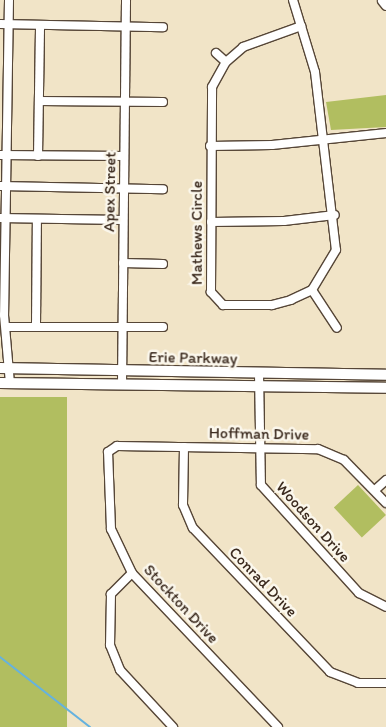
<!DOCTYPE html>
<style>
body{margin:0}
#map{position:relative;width:386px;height:727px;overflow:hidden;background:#f1e4c7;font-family:Itim,sans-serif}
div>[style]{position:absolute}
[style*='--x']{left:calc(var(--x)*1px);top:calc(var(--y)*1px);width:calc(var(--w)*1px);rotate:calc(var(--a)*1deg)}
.green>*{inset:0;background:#b1be60;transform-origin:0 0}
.stream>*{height:2px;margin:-1px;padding:0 1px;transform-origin:1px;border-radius:1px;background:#65b2df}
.roads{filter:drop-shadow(1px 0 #564637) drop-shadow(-1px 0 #564637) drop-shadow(0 1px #564637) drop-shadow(0 -1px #564637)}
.minor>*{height:8px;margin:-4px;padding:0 4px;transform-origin:4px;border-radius:4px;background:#fff}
.major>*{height:10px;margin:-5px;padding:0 5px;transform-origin:5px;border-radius:5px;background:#fff}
span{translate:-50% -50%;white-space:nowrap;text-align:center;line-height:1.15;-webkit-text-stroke:5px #fbf7ec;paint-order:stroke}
.street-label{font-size:16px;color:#3b2a1e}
</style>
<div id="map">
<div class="green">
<i style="clip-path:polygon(386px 95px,386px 127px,331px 130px,326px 102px)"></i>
<i style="left:0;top:397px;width:67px;height:330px"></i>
<i style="left:358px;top:485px;width:41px;height:33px;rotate:47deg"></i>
</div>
<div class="stream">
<i style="--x:0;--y:657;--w:114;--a:37.9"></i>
</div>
<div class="roads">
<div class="minor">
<i style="--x:9;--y:0;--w:315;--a:90.9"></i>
<i style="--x:4;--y:315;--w:68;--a:85"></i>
<i style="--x:293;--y:0;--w:27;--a:73"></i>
<i style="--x:301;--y:26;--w:48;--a:73.1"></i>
<i style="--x:315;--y:72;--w:179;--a:83.3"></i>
<i style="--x:336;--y:250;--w:47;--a:121"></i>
<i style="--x:312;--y:290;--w:23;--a:155"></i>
<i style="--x:291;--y:300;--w:20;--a:165"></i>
<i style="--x:272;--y:305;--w:49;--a:180"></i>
<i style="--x:223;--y:305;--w:18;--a:-133"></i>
<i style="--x:211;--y:292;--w:205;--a:-89.7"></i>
<i style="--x:212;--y:87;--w:29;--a:-61"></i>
<i style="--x:226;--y:62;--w:23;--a:-41"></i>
<i style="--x:243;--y:47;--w:62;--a:-19.9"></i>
<i style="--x:382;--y:1;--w:6;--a:51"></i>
<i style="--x:0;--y:24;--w:163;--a:1.1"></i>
<i style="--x:216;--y:53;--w:13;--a:42"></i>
<i style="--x:39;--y:101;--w:124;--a:0.5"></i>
<i style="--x:210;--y:146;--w:62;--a:-0.9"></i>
<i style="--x:272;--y:145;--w:115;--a:-6"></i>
<i style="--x:0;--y:155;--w:124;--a:0.5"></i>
<i style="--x:38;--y:156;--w:131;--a:-89.1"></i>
<i style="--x:0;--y:186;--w:163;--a:1.1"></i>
<i style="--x:0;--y:218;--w:123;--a:0.9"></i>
<i style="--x:211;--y:222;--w:73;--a:-0.8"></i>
<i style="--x:284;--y:221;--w:51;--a:-6.7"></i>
<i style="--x:123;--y:263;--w:40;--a:1.4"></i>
<i style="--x:312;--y:290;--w:45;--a:56.7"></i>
<i style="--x:36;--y:325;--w:106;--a:-89.5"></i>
<i style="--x:6;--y:327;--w:157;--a:0"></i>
<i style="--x:259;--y:374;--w:111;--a:89"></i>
<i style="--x:261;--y:485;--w:146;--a:47.8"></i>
<i style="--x:359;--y:593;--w:30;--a:27"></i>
<i style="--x:122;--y:384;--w:384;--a:-89.4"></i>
<i style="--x:184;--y:447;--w:58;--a:91"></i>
<i style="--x:183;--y:505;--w:25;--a:67"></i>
<i style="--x:193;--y:528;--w:199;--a:46.4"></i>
<i style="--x:330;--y:672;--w:30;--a:21"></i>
<i style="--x:358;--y:683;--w:28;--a:0"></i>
<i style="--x:375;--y:490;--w:15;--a:-42"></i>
<i style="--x:132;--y:573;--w:30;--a:135"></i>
<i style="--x:111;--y:594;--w:51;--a:91.1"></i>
<i style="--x:110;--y:645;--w:27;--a:68"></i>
<i style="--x:120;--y:670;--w:78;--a:47.1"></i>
<i style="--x:278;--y:727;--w:212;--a:-133.5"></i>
<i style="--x:132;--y:573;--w:49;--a:-115.5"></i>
<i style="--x:111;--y:529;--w:77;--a:-92.2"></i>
<i style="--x:108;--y:452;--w:11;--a:-34"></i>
<i style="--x:117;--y:446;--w:201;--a:0.9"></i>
<i style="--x:318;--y:449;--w:28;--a:23"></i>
<i style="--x:344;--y:460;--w:60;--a:45.7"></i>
</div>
<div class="major">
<i style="--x:0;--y:368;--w:386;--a:1"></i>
<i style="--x:0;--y:383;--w:386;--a:0.7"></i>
</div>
</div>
<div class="street-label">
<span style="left:110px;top:192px;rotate:-89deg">Apex Street</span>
<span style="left:197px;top:233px;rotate:-90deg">Mathews Circle</span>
<span style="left:193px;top:358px;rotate:1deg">Erie Parkway</span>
<span style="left:259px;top:434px;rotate:1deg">Hoffman Drive</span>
<span style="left:313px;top:522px;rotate:48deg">Woodson Drive</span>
<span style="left:263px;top:582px;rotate:46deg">Conrad Drive</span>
<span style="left:181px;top:604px;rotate:47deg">Stockton Drive</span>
</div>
</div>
